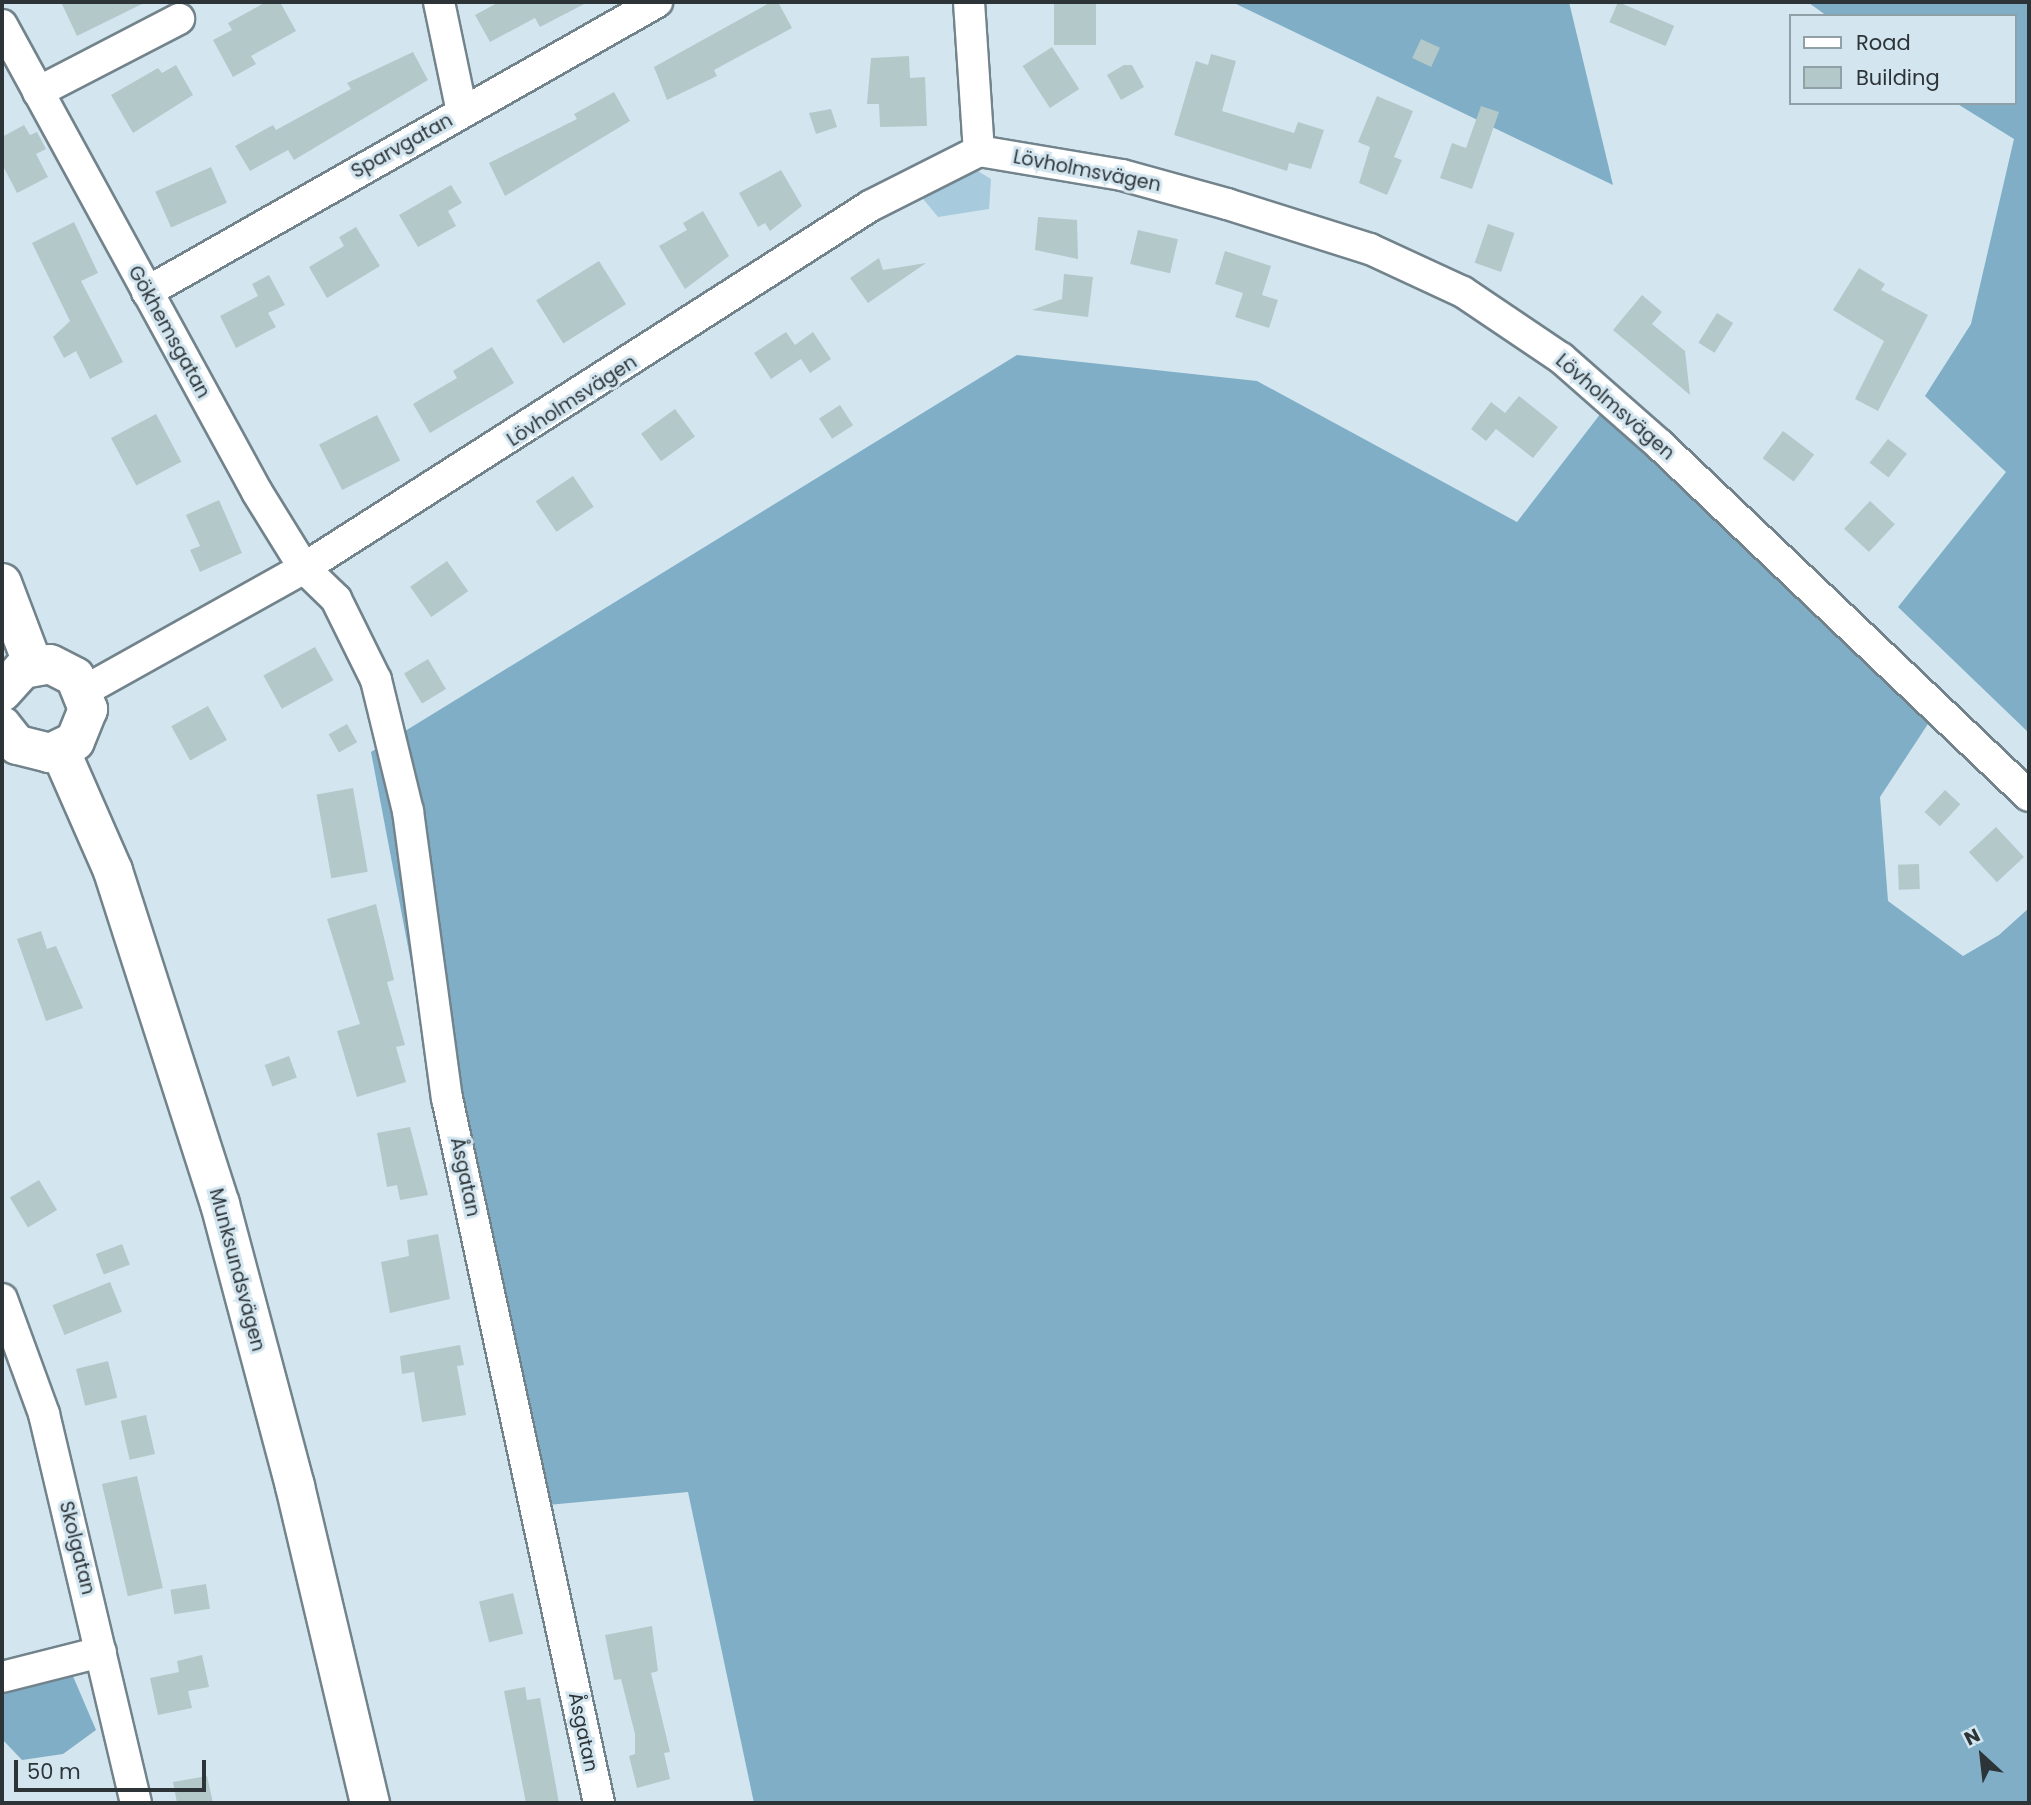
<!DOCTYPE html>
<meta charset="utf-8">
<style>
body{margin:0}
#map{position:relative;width:2031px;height:1805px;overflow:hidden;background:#d3e6f0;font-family:Poppins,sans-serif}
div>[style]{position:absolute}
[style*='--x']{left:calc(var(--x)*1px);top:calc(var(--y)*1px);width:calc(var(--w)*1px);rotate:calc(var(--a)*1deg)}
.green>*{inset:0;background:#a7cadd}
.forest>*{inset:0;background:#7faec6}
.building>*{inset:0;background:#b2c8c9;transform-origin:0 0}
.roads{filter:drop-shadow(2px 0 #72838c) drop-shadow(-2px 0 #72838c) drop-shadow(0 2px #72838c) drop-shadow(0 -2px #72838c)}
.street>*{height:30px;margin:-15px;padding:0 15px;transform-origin:15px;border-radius:15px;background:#fff}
.secondary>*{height:38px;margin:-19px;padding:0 19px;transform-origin:19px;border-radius:19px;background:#fff}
span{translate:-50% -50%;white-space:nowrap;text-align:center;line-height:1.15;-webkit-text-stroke:6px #d3e6f0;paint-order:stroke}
.street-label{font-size:19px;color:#2d3438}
.frame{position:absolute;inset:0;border:4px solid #2d3438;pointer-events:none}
.legend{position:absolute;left:1789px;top:14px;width:228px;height:91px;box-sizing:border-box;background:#d3e6f0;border:2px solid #919fa6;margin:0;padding:9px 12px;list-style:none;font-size:21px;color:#2d3438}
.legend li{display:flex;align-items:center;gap:14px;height:35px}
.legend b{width:35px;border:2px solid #919fa6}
.north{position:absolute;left:1947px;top:1721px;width:70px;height:70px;-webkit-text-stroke:5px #d3e6f0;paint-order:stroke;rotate:333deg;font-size:19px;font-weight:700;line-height:28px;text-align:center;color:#2d3438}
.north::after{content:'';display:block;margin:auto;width:24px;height:32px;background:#2d3438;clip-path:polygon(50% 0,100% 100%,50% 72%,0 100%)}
.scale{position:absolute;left:14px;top:1760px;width:192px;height:32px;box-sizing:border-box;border:4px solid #2d3438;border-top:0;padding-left:9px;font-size:21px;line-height:24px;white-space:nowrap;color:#2d3438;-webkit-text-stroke:5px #d3e6f0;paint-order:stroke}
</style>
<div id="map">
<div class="green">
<i style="clip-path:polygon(976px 170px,991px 179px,989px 209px,938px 217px,919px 194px,954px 173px)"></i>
</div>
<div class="forest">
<i style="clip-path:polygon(1232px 2px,1569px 2px,1613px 185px)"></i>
<i style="clip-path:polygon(1785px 2px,2029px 2px,2029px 733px,1898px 607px,2006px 472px,1925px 396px,1971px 324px,2014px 139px,1956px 103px,2015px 103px,2015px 16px,1827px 16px,1809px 3px)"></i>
<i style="clip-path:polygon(1017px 355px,1257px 381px,1517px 522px,1618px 391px,1943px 701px,1880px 797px,1888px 901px,1963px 956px,1999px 935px,2029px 908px,2029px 1803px,754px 1803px,688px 1492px,526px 1507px,442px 1126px,371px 752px)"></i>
<i style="clip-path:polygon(72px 1674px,96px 1730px,63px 1754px,22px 1760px,2px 1739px,2px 1694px)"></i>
</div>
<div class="building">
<i style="clip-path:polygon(61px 2px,146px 2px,77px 36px)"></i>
<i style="clip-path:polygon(266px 2px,280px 2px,296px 31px,251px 56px,256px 64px,233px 77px,213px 40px,232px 30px,228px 23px)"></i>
<i style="clip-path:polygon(499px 2px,588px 2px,540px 27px,535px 18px,490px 42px,475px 15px)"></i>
<i style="clip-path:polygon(771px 2px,778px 2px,792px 28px,714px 70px,717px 76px,667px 100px,654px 67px)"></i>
<i style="left:1054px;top:2px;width:42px;height:43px"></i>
<i style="left:1618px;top:2px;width:61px;height:22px;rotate:23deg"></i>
<i style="left:1421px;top:39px;width:21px;height:21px;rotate:25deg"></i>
<i style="left:1052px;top:47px;width:50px;height:35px;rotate:57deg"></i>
<i style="clip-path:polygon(413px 52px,428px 80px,294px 160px,288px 150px,250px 171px,235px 146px,273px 125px,276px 130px,351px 89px,347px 83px)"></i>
<i style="clip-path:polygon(1211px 54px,1236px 61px,1222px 111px,1294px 133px,1298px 122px,1324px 130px,1311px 169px,1289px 163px,1287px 171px,1174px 135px,1196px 61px,1208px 65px)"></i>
<i style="clip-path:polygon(909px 56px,910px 78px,925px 77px,927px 126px,880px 127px,879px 104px,867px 104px,871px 58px)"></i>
<i style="clip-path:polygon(176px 65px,193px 95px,133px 133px,111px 95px,158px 68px,162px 73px)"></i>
<i style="clip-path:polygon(1124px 65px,1132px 65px,1144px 87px,1121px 100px,1107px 75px)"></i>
<i style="clip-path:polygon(614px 92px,630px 121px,505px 196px,489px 163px,577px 119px,574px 114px)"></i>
<i style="clip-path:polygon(1377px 96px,1413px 111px,1394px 157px,1402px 160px,1387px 195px,1359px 183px,1370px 147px,1358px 142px)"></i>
<i style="clip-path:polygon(1481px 106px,1499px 112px,1472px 189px,1440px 178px,1452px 143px,1466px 148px)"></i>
<i style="clip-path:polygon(831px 109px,837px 127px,816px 134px,809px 113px)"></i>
<i style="clip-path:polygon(24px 125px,30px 135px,37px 132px,46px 149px,36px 154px,48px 177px,17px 193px,2px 164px,2px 137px)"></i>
<i style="left:211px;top:167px;width:39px;height:61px;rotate:66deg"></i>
<i style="clip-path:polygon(781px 170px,802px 206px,770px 231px,765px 223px,758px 227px,739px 193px)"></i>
<i style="clip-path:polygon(451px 185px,462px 203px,448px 211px,456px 226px,418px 247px,399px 215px)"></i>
<i style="clip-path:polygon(703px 211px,729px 256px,685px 289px,659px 246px,687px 230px,683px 223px)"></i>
<i style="clip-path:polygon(1038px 217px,1077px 220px,1078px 259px,1035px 250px)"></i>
<i style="clip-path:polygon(74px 222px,98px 273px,81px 281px,123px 362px,90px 379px,76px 351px,64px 358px,53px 337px,70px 321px,32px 243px)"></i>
<i style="left:1488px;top:224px;width:28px;height:41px;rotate:19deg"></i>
<i style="clip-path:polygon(356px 227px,380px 266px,327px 298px,309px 267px,344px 246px,339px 237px)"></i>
<i style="left:1138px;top:230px;width:41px;height:35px;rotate:13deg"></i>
<i style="clip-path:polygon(1225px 251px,1271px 266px,1262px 295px,1278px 300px,1269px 328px,1235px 317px,1243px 293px,1215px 284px)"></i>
<i style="clip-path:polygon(879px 258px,883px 270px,926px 263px,868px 303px,850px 278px)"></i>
<i style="left:599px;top:261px;width:51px;height:74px;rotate:58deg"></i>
<i style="clip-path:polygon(1859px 268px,1885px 284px,1881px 290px,1928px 315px,1878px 411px,1855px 399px,1884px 341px,1833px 310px)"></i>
<i style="clip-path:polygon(1064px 274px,1093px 277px,1088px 317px,1032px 310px,1062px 299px)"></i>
<i style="clip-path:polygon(269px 275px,285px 305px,268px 313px,276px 327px,236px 348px,220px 316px,258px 296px,252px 284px)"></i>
<i style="clip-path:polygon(1642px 295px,1662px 312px,1652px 324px,1685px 351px,1690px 395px,1613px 330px)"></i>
<i style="left:1717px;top:313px;width:19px;height:35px;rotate:32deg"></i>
<i style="clip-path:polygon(786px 332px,795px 345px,813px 332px,831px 359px,810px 373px,801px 359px,771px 379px,754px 353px)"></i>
<i style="clip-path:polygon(492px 347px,514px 383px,430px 433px,413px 404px,457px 378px,453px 371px)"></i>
<i style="clip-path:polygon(1519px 396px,1558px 427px,1533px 458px,1496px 429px,1486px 441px,1471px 429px,1491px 402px,1505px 413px)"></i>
<i style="left:840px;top:405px;width:24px;height:25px;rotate:57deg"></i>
<i style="left:675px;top:409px;width:34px;height:42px;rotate:54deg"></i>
<i style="left:156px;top:414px;width:54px;height:51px;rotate:62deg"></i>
<i style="left:377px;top:415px;width:51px;height:65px;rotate:63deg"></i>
<i style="left:1783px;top:431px;width:39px;height:34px;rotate:37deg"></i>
<i style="left:1888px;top:439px;width:24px;height:30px;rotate:38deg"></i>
<i style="left:573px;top:476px;width:37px;height:45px;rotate:56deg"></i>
<i style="clip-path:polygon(219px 500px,242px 553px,200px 572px,190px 550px,200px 546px,186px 515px)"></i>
<i style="left:1870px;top:501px;width:34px;height:38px;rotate:43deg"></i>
<i style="left:447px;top:561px;width:37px;height:45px;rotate:55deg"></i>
<i style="left:315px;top:647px;width:38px;height:59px;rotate:61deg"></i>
<i style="left:428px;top:659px;width:35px;height:28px;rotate:59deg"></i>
<i style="left:208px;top:706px;width:39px;height:42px;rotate:61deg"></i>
<i style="left:347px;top:724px;width:21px;height:21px;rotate:61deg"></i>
<i style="left:353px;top:788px;width:85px;height:37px;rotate:80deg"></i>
<i style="left:1945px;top:790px;width:21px;height:30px;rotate:43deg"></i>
<i style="left:1996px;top:827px;width:41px;height:37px;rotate:47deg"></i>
<i style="left:1919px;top:864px;width:25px;height:21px;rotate:88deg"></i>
<i style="clip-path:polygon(376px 904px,394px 980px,387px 982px,405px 1045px,396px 1047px,406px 1082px,357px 1097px,337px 1031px,360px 1024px,327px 919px)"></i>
<i style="clip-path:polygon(41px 931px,47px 949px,56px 946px,83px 1008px,46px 1021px,17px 939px)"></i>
<i style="left:289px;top:1056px;width:23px;height:26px;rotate:70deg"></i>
<i style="clip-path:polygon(410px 1127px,428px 1195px,400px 1200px,397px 1185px,387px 1187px,377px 1133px)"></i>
<i style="left:39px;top:1180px;width:35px;height:34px;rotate:59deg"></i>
<i style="clip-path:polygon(438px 1234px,450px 1299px,390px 1313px,381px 1262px,409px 1256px,407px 1240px)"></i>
<i style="left:122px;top:1244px;width:22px;height:28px;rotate:69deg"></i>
<i style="left:110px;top:1282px;width:32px;height:62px;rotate:68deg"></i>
<i style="clip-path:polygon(460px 1345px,464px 1365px,457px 1366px,466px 1415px,422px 1422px,414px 1372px,419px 1371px,402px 1374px,400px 1356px)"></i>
<i style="left:108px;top:1361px;width:38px;height:33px;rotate:76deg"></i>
<i style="left:146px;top:1415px;width:40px;height:26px;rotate:77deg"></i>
<i style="left:137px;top:1476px;width:115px;height:36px;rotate:77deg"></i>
<i style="left:206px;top:1584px;width:25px;height:36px;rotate:81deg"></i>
<i style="left:513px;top:1593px;width:42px;height:35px;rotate:76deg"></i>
<i style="clip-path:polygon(652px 1626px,658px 1671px,651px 1673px,670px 1752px,664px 1753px,670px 1779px,637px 1788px,629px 1756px,635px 1754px,635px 1734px,621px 1679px,614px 1680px,605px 1635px)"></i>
<i style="clip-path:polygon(202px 1655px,209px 1687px,188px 1691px,192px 1708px,158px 1715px,150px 1678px,179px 1672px,177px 1661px)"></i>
<i style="clip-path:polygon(525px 1687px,527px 1700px,540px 1698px,559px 1803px,526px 1803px,504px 1691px)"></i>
<i style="clip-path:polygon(207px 1776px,213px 1803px,177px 1803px,173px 1782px)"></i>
</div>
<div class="roads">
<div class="street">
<i style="--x:439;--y:2;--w:112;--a:78.2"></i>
<i style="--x:969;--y:2;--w:149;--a:86.2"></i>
<i style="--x:2;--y:25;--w:532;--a:61.36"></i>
<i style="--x:257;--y:492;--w:89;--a:58.3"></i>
<i style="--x:304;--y:568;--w:45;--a:44.1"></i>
<i style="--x:336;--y:599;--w:90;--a:63.7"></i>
<i style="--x:376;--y:680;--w:135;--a:76.3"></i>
<i style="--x:408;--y:811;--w:290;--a:82.3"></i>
<i style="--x:447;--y:1098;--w:721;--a:77.83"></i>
<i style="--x:38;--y:92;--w:159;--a:-27.4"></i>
<i style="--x:147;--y:292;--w:587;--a:-29.62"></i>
<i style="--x:84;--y:691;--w:252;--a:-29.2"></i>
<i style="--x:304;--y:568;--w:672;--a:-32.6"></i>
<i style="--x:870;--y:206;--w:122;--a:-26.8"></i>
<i style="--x:979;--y:151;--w:145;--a:9.5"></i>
<i style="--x:1122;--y:175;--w:109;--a:15.4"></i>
<i style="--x:1227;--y:204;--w:150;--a:17.5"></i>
<i style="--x:1370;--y:249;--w:102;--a:24.8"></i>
<i style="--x:1463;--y:292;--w:118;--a:34"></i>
<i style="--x:1561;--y:358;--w:132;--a:41.3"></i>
<i style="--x:1660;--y:445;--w:509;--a:43.57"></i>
<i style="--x:2;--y:1299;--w:122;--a:69.9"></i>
<i style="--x:44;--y:1414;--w:400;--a:76.7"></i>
<i style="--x:2;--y:1677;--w:102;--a:-14.2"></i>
</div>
<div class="secondary">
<i style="--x:2;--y:583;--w:88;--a:69.3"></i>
<i style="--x:2;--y:692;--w:31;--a:-48"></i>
<i style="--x:23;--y:669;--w:27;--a:-10"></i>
<i style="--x:50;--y:664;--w:28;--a:27"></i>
<i style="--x:75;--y:677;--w:35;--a:68"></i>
<i style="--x:88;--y:709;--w:35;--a:112"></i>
<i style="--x:75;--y:741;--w:28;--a:154"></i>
<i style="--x:50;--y:753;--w:34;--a:-166"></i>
<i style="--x:17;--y:745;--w:24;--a:-128"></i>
<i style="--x:60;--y:750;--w:132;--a:66.3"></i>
<i style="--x:113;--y:871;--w:350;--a:72.2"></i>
<i style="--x:220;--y:1204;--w:292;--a:75.1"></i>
<i style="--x:295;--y:1486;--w:326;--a:76.7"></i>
</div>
</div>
<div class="street-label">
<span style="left:402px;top:146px;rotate:-29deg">Sparvgatan</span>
<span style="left:1087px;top:171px;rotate:11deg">Lövholmsvägen</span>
<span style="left:169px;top:332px;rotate:61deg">Gökhemsgatan</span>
<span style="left:572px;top:401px;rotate:-33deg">Lövholmsvägen</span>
<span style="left:1615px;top:407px;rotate:41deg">Lövholmsvägen</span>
<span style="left:465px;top:1177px;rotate:78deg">Åsgatan</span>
<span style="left:237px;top:1270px;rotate:75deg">Munksundsvägen</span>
<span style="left:77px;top:1548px;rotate:76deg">Skolgatan</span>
<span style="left:583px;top:1732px;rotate:78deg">Åsgatan</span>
</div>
<div class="frame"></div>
<ul class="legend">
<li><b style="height:9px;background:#fff"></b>Road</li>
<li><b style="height:19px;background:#b2c8c9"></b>Building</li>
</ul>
<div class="north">N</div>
<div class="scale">50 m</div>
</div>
